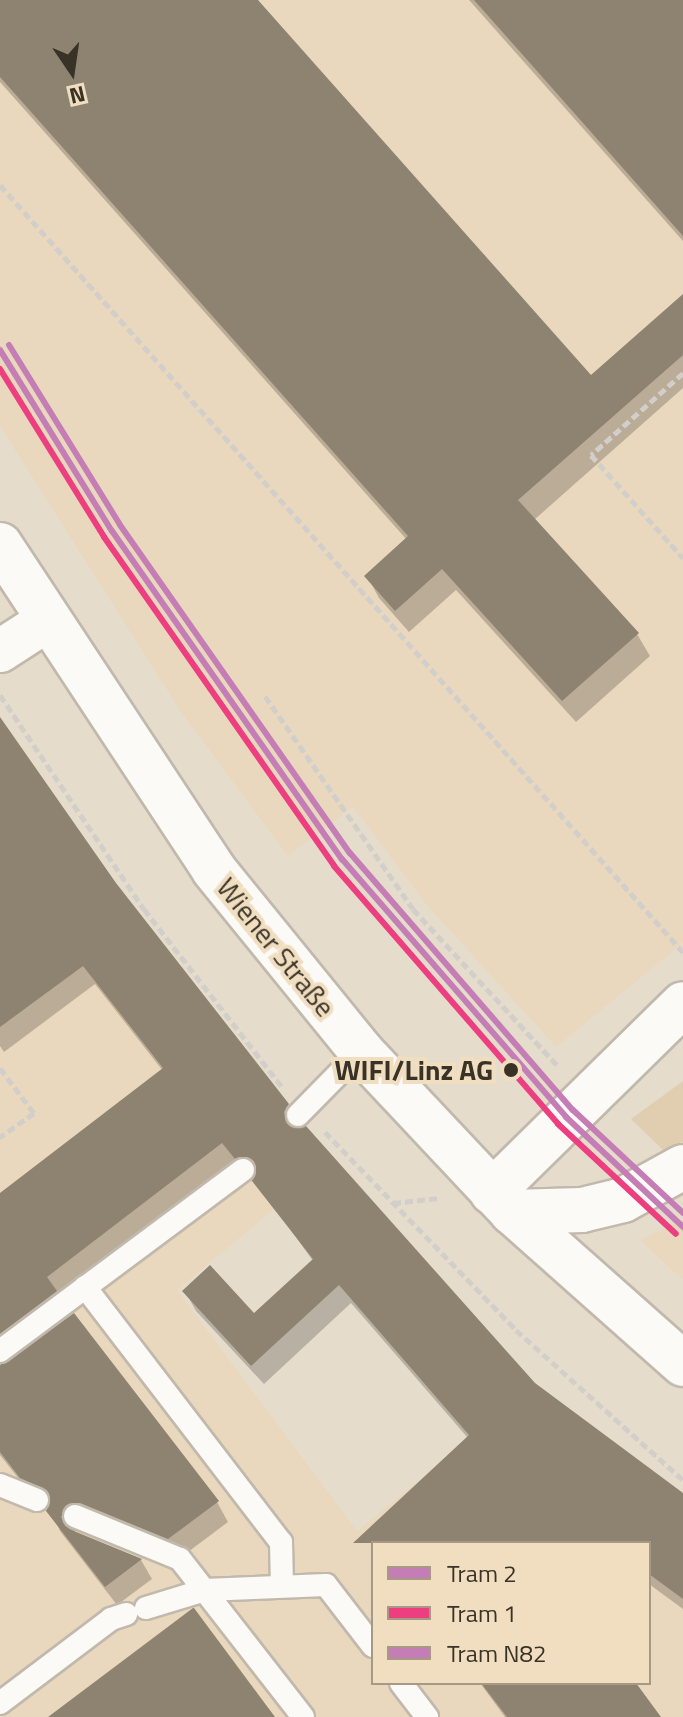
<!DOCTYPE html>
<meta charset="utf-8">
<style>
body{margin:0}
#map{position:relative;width:683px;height:1717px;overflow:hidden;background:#e6dccc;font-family:"Titillium Web",sans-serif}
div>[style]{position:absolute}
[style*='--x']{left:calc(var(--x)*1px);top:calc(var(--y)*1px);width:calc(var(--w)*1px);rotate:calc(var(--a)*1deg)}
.built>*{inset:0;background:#e9d8bd}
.green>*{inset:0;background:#e1ceb0}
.shadow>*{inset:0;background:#0003}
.building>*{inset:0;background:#8d8370}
.path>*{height:5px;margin-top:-2.5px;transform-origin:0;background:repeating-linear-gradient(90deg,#d2cec9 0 8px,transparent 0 12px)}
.roads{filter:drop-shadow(2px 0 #c1b9ac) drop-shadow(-2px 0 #c1b9ac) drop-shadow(0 2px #c1b9ac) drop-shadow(0 -2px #c1b9ac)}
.lane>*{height:22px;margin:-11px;padding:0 11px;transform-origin:11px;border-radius:11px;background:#fbfaf7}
.street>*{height:42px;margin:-21px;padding:0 21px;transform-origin:21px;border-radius:21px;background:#fbfaf7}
.secondary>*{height:44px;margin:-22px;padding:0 22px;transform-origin:22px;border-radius:22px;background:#fbfaf7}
.primary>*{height:44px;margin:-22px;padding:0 22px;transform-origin:22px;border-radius:22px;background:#fbfaf7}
.tram-1>*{height:6px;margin:-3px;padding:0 3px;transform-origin:3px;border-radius:3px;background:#c57eb5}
.tram-2>*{height:6px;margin:-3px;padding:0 3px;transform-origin:3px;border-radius:3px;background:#ed3f80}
.tram-3>*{height:6px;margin:-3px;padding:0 3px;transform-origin:3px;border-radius:3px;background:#c57eb5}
.dots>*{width:22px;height:22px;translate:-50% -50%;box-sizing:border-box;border:4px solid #f1dec1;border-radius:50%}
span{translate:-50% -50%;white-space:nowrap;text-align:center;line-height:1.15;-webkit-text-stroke:8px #f1dec1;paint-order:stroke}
.street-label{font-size:28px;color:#393227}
.stop-label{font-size:28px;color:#393227;font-weight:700}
.right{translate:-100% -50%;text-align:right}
.legend{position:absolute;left:371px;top:1541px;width:280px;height:144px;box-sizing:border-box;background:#f1dec1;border:2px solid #a79983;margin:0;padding:10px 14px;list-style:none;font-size:24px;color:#393227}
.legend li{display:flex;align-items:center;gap:16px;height:40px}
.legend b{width:40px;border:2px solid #a79983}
.north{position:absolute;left:32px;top:32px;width:80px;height:80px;-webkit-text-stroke:6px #f1dec1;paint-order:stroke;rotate:167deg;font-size:22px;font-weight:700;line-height:32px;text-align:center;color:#393227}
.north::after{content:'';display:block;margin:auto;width:28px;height:36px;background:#393227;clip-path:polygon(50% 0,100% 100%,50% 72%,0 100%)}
</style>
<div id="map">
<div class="built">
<i style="clip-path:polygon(0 0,683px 0,683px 943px,556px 1047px,426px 904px,353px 807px,288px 856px,181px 712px,0 426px)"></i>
<i style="clip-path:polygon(evenodd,0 841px,115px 886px,327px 1165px,177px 1290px,357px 1531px,536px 1385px,683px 1494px,683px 1717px,0 1717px,0 841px,373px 1543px,649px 1543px,649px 1683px,373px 1683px,373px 1543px)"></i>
<i style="clip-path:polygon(683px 1220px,683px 1280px,640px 1240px)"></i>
</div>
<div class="green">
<i style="clip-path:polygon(683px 1081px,683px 1141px,668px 1155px,631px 1119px)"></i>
</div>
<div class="shadow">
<i style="clip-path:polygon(0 0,255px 0,590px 378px,683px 296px,683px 388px,534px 520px,637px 634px,650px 656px,576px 722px,456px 590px,409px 632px,379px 598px,367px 576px,407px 540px,0 82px)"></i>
<i style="clip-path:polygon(469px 0,683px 0,683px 241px)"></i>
<i style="clip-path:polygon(0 720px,114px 884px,299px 1125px,533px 1384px,683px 1495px,683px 1609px,649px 1584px,649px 1543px,594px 1543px,468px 1438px,351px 1303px,264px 1384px,196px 1311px,185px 1291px,254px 1316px,313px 1261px,254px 1179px,234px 1161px,58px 1296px,67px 1312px,0 1364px,0 1195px,163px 1071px,95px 984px,4px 1052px,0 1046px)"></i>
<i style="clip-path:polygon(0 1369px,217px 1502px,228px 1522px,180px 1558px,78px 1524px,74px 1533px,141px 1560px,152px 1579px,117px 1605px,60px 1531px,49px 1505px,34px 1498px,0 1455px)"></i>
<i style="clip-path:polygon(480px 1683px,634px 1683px,659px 1717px,505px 1717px)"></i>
</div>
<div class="building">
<i style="clip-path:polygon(0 0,258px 0,591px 375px,683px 294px,683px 355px,518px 500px,639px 633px,562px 701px,442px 569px,395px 611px,364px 576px,408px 536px,0 77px)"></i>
<i style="clip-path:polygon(474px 0,683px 0,683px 236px,522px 54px)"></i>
<i style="clip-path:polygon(0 717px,116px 883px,289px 1104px,284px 1112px,288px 1124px,306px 1126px,535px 1383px,683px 1493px,683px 1599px,649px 1574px,649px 1543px,353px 1543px,469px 1435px,339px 1285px,251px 1366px,182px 1291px,210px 1265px,254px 1313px,313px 1259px,252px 1181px,254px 1161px,235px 1159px,222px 1143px,47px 1277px,57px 1291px,0 1334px,0 1193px,163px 1068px,83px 966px,0 1027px)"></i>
<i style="clip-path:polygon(74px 1313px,219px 1501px,168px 1539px,80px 1503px,67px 1505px,61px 1517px,69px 1529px,142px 1559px,105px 1587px,46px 1511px,48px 1492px,20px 1478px,0 1452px,0 1365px)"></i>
<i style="clip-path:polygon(194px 1608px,275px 1717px,48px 1717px,193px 1608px)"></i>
<i style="clip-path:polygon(481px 1683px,636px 1683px,661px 1717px,507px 1717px)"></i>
</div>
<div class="path">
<i style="--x:0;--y:185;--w:1027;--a:48.32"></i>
<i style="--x:683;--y:373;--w:123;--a:138.3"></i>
<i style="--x:591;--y:455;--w:138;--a:48.2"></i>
<i style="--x:0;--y:695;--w:258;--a:56.1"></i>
<i style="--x:144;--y:909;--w:225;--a:52.2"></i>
<i style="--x:265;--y:696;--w:259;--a:55.2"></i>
<i style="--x:413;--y:909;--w:212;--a:47.3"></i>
<i style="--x:0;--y:1068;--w:56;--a:52.9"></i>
<i style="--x:34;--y:1113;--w:42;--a:144.8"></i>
<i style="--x:325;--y:1132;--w:275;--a:46"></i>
<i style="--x:516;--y:1330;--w:224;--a:41.9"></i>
<i style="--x:393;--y:1203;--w:46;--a:-6.2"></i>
</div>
<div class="roads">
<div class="lane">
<i style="--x:298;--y:1115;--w:90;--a:-45.5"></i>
<i style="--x:85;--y:1287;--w:322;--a:52.5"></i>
<i style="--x:281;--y:1542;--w:44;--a:88.7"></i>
<i style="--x:0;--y:1351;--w:303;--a:-36.7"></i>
<i style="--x:0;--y:1485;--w:40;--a:22"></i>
<i style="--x:75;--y:1516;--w:113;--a:22.3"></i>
<i style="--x:180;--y:1559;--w:200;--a:52.1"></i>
<i style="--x:146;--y:1608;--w:62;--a:-17"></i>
<i style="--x:205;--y:1590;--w:121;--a:-2.4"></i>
<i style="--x:326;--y:1585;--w:77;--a:52.4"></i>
<i style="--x:401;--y:1683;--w:43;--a:52.6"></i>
<i style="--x:0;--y:1703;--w:139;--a:-37.1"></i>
<i style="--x:111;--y:1619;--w:16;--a:-18"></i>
</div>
<div class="street">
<i style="--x:0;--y:651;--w:57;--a:-32.9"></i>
</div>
<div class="secondary">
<i style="--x:492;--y:1192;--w:268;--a:-44.5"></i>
<i style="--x:512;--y:1212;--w:70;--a:-1.6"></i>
<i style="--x:582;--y:1210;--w:42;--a:-13.7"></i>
<i style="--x:623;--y:1200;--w:68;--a:-28.8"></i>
</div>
<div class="primary">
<i style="--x:0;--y:545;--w:389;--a:56.6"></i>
<i style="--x:214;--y:870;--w:233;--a:50.9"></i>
<i style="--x:361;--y:1051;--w:221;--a:46.8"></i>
<i style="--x:512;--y:1212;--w:229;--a:41.6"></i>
</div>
</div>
<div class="tram-1">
<i style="--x:0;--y:350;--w:213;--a:58.3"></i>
<i style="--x:112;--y:531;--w:401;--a:55"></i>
<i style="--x:342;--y:859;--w:342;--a:49"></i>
<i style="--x:566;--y:1117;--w:161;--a:43.2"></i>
</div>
<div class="tram-2">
<i style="--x:0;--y:369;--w:198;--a:58.2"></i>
<i style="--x:104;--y:537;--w:401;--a:55"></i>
<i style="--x:334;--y:866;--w:342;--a:49"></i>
<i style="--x:558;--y:1124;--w:161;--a:43"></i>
</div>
<div class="tram-3">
<i style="--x:9;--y:345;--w:211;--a:58.3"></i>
<i style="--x:120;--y:525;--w:401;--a:55"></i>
<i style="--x:350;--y:853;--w:340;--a:49.1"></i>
<i style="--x:573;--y:1110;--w:151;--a:43.1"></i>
</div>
<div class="dots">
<i style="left:511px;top:1070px;background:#393227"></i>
</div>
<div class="street-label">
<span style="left:276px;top:947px;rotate:51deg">Wiener Straße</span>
</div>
<div class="stop-label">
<span class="right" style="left:493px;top:1070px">WIFI/Linz AG</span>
</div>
<ul class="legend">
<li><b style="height:10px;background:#c57eb5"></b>Tram 2</li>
<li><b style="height:10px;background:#ed3f80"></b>Tram 1</li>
<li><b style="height:10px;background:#c57eb5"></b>Tram N82</li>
</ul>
<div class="north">N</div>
</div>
